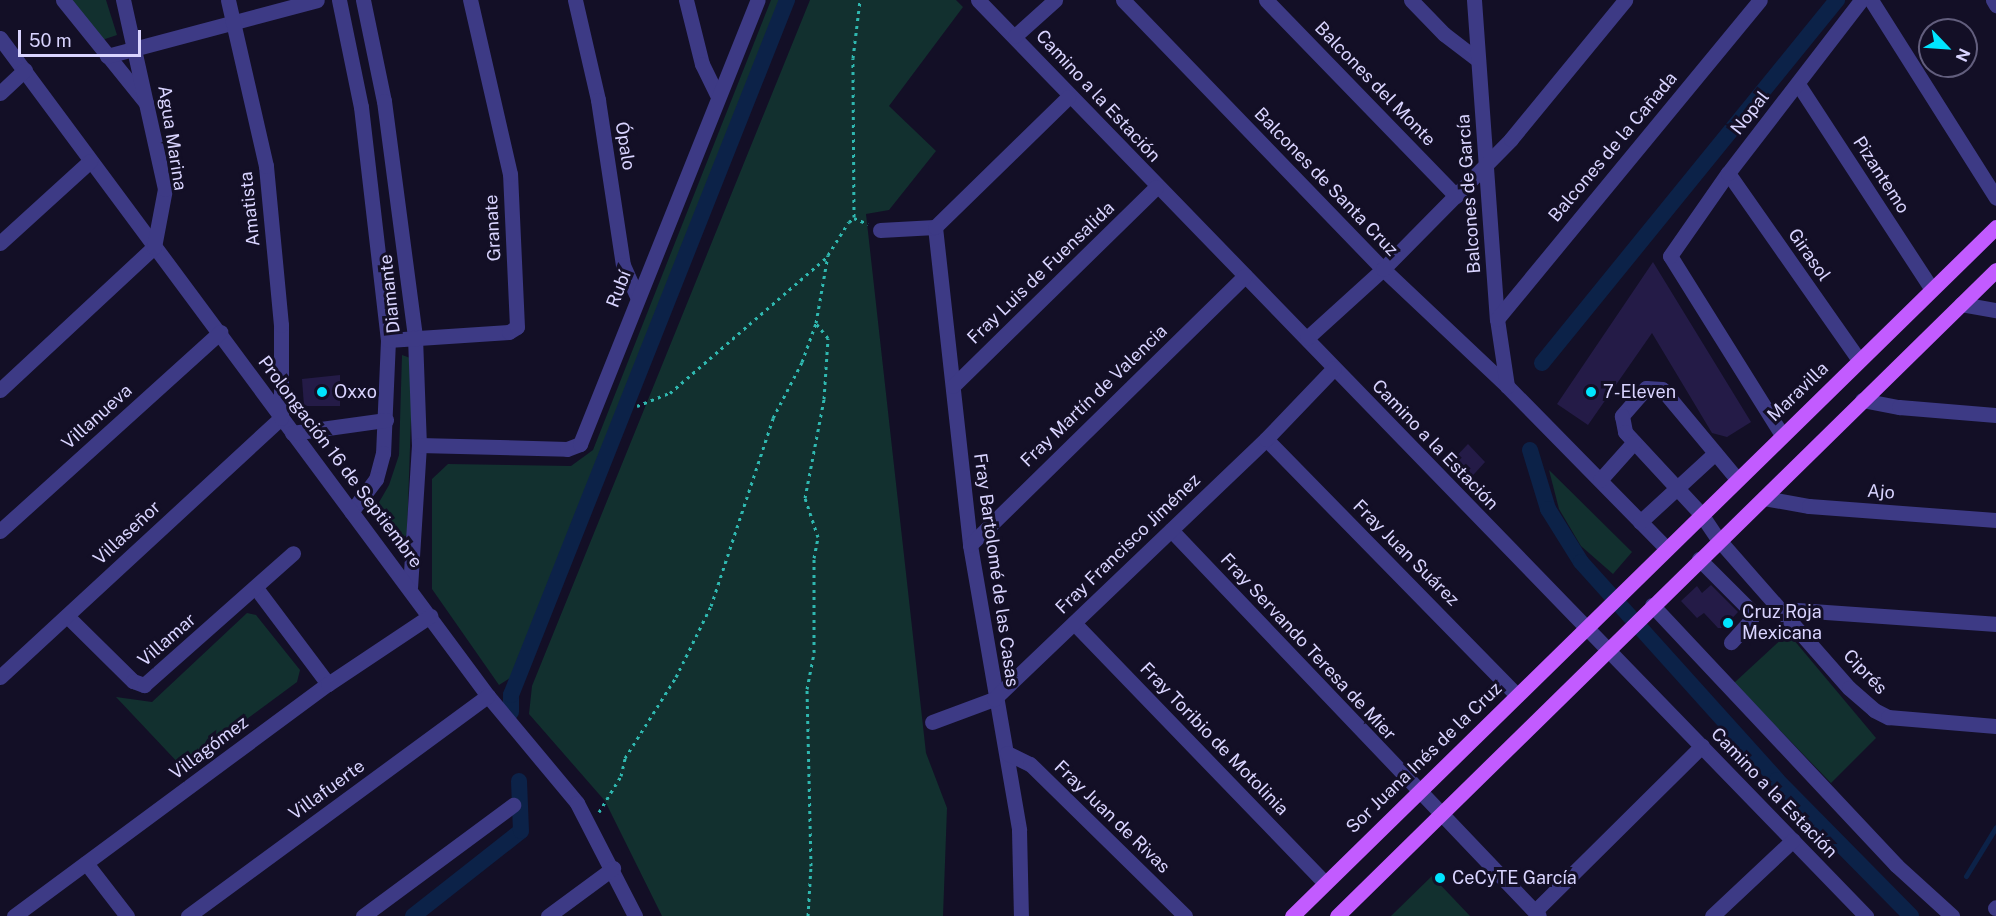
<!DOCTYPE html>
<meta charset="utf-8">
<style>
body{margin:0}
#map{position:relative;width:1996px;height:916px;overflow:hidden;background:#130f26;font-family:"Public Sans",sans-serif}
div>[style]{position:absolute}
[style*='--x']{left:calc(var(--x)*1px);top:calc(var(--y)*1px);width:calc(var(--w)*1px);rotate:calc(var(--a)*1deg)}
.green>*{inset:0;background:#12302f}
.stream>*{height:5px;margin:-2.5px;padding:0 2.5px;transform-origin:2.5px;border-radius:2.5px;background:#0c2248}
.canal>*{height:16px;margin:-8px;padding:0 8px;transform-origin:8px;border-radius:8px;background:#0c2248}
.building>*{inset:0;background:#241b47}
.path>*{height:3px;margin-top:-1.5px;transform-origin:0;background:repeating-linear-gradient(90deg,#2fb8b0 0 3px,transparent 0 7.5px)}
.minor>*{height:15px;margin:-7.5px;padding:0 7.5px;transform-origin:7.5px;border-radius:7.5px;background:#3d3a85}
.major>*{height:15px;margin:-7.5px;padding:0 7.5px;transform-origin:7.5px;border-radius:7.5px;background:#c25bff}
.dots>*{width:16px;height:16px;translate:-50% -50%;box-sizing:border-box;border:3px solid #130f26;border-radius:50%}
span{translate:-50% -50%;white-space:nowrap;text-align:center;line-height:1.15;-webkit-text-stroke:6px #130f26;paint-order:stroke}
.street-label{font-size:18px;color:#d9d4ff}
.poi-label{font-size:18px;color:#d9d4ff}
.left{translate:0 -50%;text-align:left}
.north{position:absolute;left:1918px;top:18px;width:60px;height:60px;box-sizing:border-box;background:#130f26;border:2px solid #625e7d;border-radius:50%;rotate:115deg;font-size:16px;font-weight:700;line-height:24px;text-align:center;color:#d9d4ff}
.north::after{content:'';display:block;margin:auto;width:21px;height:27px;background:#00e5ff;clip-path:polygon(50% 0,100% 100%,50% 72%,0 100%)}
.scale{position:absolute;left:18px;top:30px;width:123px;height:27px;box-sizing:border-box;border:3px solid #d9d4ff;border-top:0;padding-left:8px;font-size:18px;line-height:21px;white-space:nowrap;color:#d9d4ff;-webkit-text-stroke:4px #130f26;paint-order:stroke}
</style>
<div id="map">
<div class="green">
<i style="clip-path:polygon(72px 0,106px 0,117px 35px,102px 40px)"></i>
<i style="clip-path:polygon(771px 0,781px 0,510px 678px,499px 685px,432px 589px,432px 479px,448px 464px,571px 466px,593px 450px)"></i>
<i style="clip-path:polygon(810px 0,956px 0,963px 7px,889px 106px,936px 151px,889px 210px,866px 214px,926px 753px,947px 808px,943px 916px,662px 916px,605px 801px,529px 714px,532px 686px)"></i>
<i style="clip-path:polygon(402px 355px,413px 359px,407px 535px,397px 541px,374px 511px,389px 485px,399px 455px)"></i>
<i style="clip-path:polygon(1549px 470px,1632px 552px,1613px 574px,1581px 546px,1559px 509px)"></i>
<i style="clip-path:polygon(247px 613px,256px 615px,300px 670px,297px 682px,182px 767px,116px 697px,152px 702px)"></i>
<i style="clip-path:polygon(1788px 633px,1876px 738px,1831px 783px,1734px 683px)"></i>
<i style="clip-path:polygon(1432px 876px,1470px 916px,1391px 916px)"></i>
</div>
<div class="stream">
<i style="--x:1966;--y:876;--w:57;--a:-58.5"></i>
</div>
<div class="canal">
<i style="--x:1542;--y:363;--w:468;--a:-50.9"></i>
<i style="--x:1530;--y:450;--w:62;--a:73"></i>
<i style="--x:1548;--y:509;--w:62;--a:58.1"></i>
<i style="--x:1581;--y:562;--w:293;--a:48"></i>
<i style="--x:1777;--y:780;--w:191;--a:45.4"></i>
<i style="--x:511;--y:712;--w:17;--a:-90"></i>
<i style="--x:511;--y:695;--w:748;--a:-68.34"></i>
<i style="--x:413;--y:916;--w:137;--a:-38.2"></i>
<i style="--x:521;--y:831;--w:50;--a:-92.3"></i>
</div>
<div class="building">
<i style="clip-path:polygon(1653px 262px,1751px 422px,1727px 437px,1712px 433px,1652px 333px,1588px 425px,1557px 404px)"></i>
<i style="clip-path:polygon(340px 375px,340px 406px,304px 406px,302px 379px)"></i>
<i style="clip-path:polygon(1468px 444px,1485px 462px,1466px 483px,1449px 464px)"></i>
<i style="clip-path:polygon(1711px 585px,1738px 612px,1723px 628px,1718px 628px,1704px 613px,1697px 618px,1681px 601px,1697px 586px,1702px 593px)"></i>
</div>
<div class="path">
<i style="--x:854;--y:217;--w:159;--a:-90.4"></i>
<i style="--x:853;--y:58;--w:58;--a:-83.1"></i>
<i style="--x:637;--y:406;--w:35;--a:-22"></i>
<i style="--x:670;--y:393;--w:209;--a:-40.9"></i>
<i style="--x:599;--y:812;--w:42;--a:-58.6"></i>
<i style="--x:621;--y:776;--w:18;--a:-77"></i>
<i style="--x:625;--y:758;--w:96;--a:-57.8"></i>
<i style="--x:676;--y:677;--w:79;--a:-63.8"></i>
<i style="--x:711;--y:606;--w:198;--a:-71.7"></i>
<i style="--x:773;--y:418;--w:63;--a:-62.6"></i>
<i style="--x:802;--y:362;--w:41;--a:-70.3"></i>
<i style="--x:816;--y:323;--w:69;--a:-80"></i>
<i style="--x:828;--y:255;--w:39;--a:-58"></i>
<i style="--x:849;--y:222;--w:6;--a:-39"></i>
<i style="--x:854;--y:218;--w:15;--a:23"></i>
<i style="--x:808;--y:916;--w:50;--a:-86.6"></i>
<i style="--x:811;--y:866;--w:177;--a:-91.3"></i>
<i style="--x:807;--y:689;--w:38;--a:-79"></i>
<i style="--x:814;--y:652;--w:94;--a:-90"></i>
<i style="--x:814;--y:558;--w:21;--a:-79"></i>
<i style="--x:818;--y:537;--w:41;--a:-108.4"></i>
<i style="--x:805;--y:498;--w:101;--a:-79.1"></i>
<i style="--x:824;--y:399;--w:61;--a:-86.2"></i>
<i style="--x:828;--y:338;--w:19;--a:-129"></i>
</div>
<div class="minor">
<i style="--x:63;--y:0;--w:132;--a:51.1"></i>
<i style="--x:339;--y:0;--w:109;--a:78.4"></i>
<i style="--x:361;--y:107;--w:235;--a:83.4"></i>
<i style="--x:388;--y:340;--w:113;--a:92.5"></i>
<i style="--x:383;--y:453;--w:27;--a:105"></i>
<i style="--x:376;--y:479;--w:41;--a:127.1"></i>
<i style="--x:363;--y:0;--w:103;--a:78.3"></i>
<i style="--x:384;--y:101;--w:238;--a:82.5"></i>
<i style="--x:415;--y:337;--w:108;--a:87.9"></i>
<i style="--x:419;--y:445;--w:142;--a:93.6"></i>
<i style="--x:575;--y:0;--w:103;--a:77"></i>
<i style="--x:598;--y:100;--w:167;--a:81.4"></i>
<i style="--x:623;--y:265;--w:34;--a:66"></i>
<i style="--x:686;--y:0;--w:66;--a:76"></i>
<i style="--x:702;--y:64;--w:34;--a:64"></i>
<i style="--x:978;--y:0;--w:1276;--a:45.89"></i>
<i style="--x:1123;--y:0;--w:374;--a:46"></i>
<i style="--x:1383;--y:269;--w:170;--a:43.3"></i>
<i style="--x:1507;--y:386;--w:227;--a:45.5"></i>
<i style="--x:1266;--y:0;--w:273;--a:45.9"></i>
<i style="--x:1411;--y:0;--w:47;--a:45.9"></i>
<i style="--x:1444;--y:34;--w:43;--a:37.4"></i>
<i style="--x:1474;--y:0;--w:320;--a:85.9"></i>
<i style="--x:1497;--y:319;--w:68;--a:81.5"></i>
<i style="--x:1871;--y:0;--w:234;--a:57.7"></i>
<i style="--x:1993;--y:0;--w:6;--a:59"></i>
<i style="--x:1015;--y:36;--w:54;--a:-42"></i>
<i style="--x:0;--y:38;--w:819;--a:53.44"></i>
<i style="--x:488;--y:696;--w:139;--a:50.2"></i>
<i style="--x:577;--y:803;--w:127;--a:62.8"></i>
<i style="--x:107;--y:56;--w:217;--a:-14.9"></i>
<i style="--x:1798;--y:84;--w:244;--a:56.9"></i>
<i style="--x:0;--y:93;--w:34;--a:-43"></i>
<i style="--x:1728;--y:173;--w:228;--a:55"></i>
<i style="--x:935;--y:227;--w:320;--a:83.7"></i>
<i style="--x:970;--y:545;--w:289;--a:80.2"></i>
<i style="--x:1019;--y:830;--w:86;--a:88.7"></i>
<i style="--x:880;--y:230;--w:55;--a:-3.1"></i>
<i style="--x:935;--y:227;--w:186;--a:-44.3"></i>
<i style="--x:0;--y:243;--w:122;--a:-42.3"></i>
<i style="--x:1961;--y:304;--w:36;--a:10"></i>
<i style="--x:1497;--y:319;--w:413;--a:-50.5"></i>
<i style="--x:1307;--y:338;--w:103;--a:-42.2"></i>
<i style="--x:1383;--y:269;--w:182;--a:-45.4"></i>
<i style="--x:1511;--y:139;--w:180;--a:-50.6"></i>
<i style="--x:388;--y:340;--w:121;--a:-3.8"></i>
<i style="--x:509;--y:332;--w:9;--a:-32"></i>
<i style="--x:517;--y:327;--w:153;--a:-92.6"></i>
<i style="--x:510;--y:174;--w:179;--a:-102.9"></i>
<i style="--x:953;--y:386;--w:284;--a:-44.4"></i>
<i style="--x:0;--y:390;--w:210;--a:-42.9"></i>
<i style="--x:154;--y:247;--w:59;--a:-79.3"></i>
<i style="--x:165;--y:189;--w:194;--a:-102.5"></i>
<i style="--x:1862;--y:400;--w:38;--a:11"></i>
<i style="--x:1899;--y:407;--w:97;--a:4.7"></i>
<i style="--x:292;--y:433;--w:95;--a:-7.9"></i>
<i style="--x:1782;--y:435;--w:211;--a:-122"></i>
<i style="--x:1670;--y:256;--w:101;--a:-55.1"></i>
<i style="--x:1728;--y:173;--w:218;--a:-52.4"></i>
<i style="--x:1266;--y:439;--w:359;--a:45.6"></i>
<i style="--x:419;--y:445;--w:148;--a:1.5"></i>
<i style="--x:567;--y:449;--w:14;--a:-21"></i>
<i style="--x:580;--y:444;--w:478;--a:-68.2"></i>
<i style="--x:1737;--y:479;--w:117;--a:-129.8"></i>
<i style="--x:1662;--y:389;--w:16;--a:-176"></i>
<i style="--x:1646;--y:388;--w:37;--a:131"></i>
<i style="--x:1622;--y:416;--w:16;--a:79"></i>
<i style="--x:1625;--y:432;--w:112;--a:47.2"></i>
<i style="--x:1701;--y:514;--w:30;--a:56"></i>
<i style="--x:1718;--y:539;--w:198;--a:48.7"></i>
<i style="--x:1849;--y:688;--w:33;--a:41"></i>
<i style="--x:1874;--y:710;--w:16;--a:27"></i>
<i style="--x:1888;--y:717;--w:108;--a:4.8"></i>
<i style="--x:1600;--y:480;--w:51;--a:-48.2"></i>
<i style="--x:1764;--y:498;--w:46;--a:10.1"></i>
<i style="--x:1809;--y:506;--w:188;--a:4.3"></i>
<i style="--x:1640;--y:522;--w:102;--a:-42.6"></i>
<i style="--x:1171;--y:530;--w:533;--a:46.37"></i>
<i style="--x:0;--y:531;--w:297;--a:-42.1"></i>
<i style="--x:970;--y:545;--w:385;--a:-44.4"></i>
<i style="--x:1699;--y:559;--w:74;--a:45"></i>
<i style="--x:1751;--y:611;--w:9;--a:90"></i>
<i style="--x:1751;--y:620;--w:30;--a:132"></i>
<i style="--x:256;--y:588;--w:120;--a:53.1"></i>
<i style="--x:1652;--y:605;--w:357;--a:46.8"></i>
<i style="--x:1896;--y:865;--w:76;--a:42.3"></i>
<i style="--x:1783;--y:609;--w:214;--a:4"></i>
<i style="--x:67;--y:616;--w:93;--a:44.6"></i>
<i style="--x:133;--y:681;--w:12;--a:20"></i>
<i style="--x:144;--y:685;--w:199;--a:-41.5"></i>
<i style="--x:1074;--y:623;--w:361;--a:46"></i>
<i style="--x:0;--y:677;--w:382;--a:-42.7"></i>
<i style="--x:281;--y:418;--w:93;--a:-90"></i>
<i style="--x:281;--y:325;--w:160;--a:-95.4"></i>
<i style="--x:266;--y:166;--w:170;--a:-102.9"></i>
<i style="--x:932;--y:722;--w:66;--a:-20.4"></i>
<i style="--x:994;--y:699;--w:376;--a:-43.7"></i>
<i style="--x:1266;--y:439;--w:98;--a:-46.2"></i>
<i style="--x:1007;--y:753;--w:25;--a:26"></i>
<i style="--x:1030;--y:764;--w:217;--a:44.4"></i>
<i style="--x:86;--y:863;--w:67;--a:52.3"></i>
<i style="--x:1995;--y:908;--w:1;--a:-45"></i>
<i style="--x:1535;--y:911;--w:235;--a:-44.7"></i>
<i style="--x:14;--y:916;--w:390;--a:-36.5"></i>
<i style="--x:328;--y:684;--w:123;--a:-33.7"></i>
<i style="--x:188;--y:916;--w:372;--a:-36.3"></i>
<i style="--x:363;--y:916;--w:187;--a:-36.5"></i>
<i style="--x:548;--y:916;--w:81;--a:-36.4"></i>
<i style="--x:1712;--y:916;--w:111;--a:-43.2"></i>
</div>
<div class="major">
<i style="--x:1292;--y:916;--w:985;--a:-44.38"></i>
<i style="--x:1337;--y:916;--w:923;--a:-44.43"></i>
</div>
<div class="dots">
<i style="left:322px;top:392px;background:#00e5ff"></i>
<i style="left:1591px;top:392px;background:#00e5ff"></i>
<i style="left:1728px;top:623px;background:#00e5ff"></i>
<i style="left:1440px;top:878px;background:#00e5ff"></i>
</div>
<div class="street-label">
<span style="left:1375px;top:84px;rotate:46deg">Balcones del Monte</span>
<span style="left:1098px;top:96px;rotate:47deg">Camino a la Estación</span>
<span style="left:1750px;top:113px;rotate:-52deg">Nopal</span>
<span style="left:172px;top:138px;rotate:81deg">Agua Marina</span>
<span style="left:625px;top:146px;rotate:81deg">Ópalo</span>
<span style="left:1613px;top:147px;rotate:-50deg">Balcones de la Cañada</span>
<span style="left:1881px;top:175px;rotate:57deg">Pizantemo</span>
<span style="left:1326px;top:182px;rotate:46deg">Balcones de Santa Cruz</span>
<span style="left:1469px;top:194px;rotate:-94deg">Balcones de García</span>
<span style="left:250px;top:209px;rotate:-96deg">Amatista</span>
<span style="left:493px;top:228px;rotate:-93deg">Granate</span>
<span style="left:1809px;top:255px;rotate:55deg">Girasol</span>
<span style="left:1041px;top:273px;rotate:-44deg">Fray Luis de Fuensalida</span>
<span style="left:619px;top:289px;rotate:-69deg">Rubí</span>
<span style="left:390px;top:294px;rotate:-96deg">Diamante</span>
<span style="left:1798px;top:392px;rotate:-44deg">Maravilla</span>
<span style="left:1094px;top:396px;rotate:-44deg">Fray Martín de Valencia</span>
<span style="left:97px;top:417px;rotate:-42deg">Villanueva</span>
<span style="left:1435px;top:445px;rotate:46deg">Camino a la Estación</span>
<span style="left:340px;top:462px;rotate:53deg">Prolongación 16 de Septiembre</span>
<span style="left:1881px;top:492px;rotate:4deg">Ajo</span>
<span style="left:127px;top:533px;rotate:-43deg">Villaseñor</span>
<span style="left:1128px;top:544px;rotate:-44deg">Fray Francisco Jiménez</span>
<span style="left:1406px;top:553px;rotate:45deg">Fray Juan Suárez</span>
<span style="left:996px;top:570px;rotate:82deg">Fray Bartolomé de las Casas</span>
<span style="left:167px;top:640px;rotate:-41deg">Villamar</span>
<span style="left:1308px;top:647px;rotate:47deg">Fray Servando Teresa de Mier</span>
<span style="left:1865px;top:672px;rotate:46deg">Ciprés</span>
<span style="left:1214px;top:739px;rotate:46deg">Fray Toribio de Motolinia</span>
<span style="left:209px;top:748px;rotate:-37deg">Villagómez</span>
<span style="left:1424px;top:758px;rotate:-44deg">Sor Juana Inés de la Cruz</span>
<span style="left:327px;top:790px;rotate:-36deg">Villafuerte</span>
<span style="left:1774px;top:793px;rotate:46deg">Camino a la Estación</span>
<span style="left:1112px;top:817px;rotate:44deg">Fray Juan de Rivas</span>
</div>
<div class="poi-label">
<span class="left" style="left:334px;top:392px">Oxxo</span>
<span class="left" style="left:1603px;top:392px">7-Eleven</span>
<span class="left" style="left:1742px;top:623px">Cruz Roja<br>Mexicana</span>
<span class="left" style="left:1452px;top:878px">CeCyTE García</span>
</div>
<div class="north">N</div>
<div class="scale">50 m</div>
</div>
